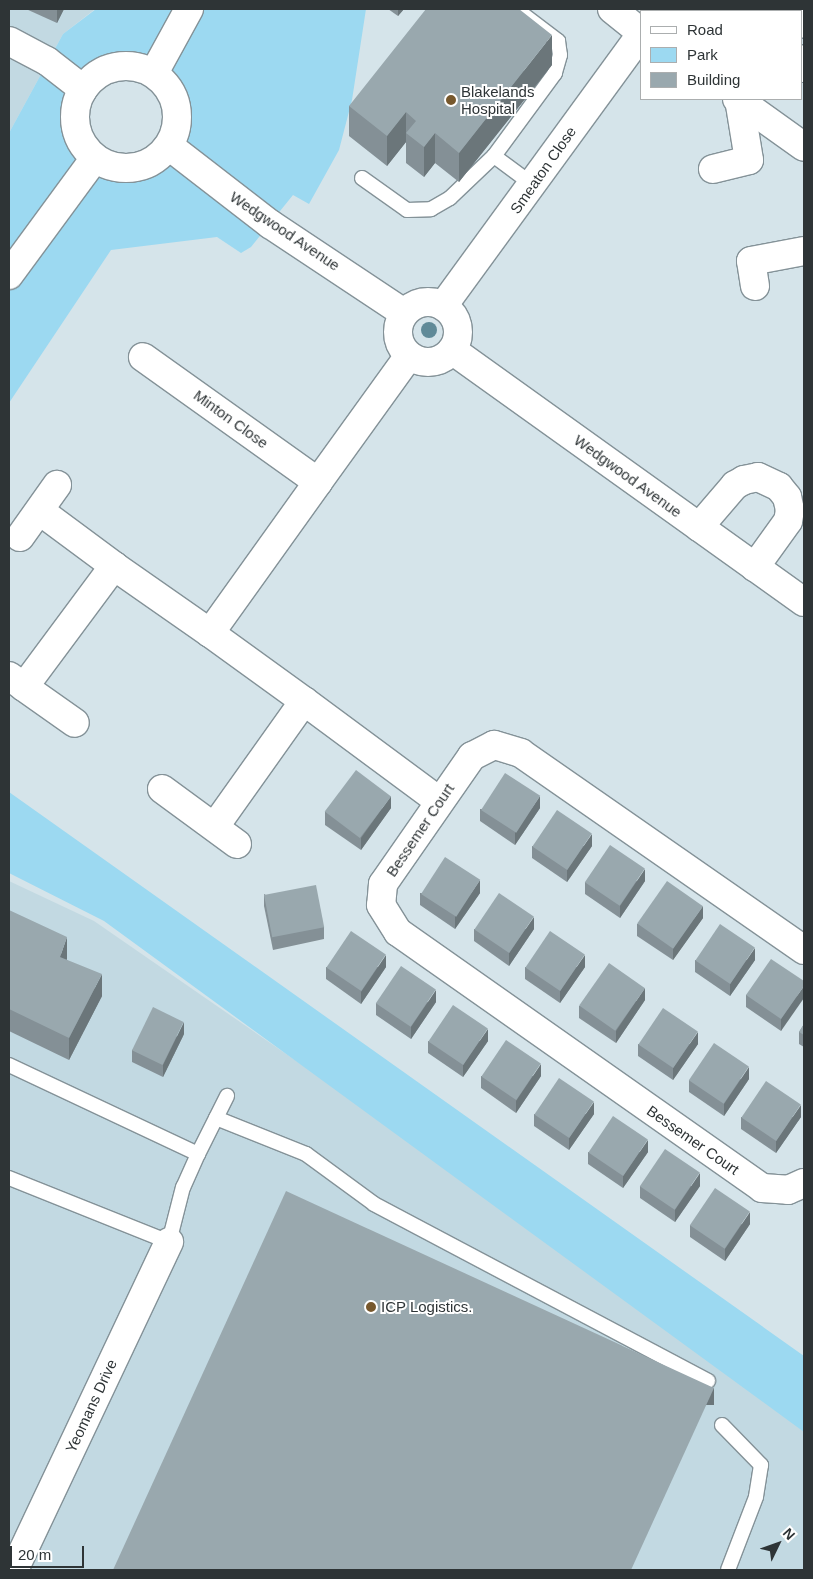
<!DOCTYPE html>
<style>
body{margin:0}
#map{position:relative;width:813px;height:1579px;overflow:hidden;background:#d5e4ea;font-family:Helvetica,sans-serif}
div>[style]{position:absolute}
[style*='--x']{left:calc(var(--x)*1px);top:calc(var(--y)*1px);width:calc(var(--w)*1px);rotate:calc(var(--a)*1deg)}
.built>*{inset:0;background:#c2d9e2}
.green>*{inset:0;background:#9cd9f1}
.roads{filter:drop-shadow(1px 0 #849298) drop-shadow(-1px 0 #849298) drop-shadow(0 1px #849298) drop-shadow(0 -1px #849298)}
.lane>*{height:14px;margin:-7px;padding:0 7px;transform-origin:7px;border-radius:7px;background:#fff}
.street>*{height:28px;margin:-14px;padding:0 14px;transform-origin:14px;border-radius:14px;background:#fff}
.street>.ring{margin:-14px;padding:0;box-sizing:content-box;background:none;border:28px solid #fff;border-radius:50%}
.secondary>*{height:28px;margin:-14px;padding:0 14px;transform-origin:14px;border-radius:14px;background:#fff}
.secondary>.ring{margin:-14px;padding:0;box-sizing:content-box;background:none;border:28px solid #fff;border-radius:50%}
.trees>*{width:16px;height:16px;margin:-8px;border-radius:50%;background:#608a98}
.wall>*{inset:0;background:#849096}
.shaded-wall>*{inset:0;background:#6b767a;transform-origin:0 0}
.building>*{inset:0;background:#99a8ae;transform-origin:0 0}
.dots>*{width:14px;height:14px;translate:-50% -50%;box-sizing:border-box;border:2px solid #fff;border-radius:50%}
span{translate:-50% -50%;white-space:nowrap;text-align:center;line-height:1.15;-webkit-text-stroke:4px #fff;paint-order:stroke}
.poi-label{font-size:15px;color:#2e3436}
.left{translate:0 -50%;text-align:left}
.street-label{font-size:15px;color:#2e3436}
.frame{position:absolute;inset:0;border:10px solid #2e3436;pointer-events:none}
.legend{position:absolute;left:640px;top:10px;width:162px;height:90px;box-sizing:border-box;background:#fff;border:1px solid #abaeaf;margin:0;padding:6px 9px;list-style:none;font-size:15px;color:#2e3436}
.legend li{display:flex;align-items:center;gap:10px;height:25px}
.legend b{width:25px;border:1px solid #abaeaf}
.north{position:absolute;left:753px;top:1519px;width:50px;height:50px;-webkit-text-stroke:4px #fff;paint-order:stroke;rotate:48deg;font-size:14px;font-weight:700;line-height:20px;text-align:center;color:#2e3436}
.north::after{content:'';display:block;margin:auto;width:18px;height:22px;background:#2e3436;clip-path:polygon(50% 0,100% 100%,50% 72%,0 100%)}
.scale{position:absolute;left:10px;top:1546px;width:74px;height:22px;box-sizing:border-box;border:2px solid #2e3436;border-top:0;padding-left:6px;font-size:15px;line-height:18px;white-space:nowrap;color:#2e3436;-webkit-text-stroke:4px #fff;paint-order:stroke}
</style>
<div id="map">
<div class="built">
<i style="clip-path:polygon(9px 9px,95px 9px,63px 34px,9px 133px)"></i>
<i style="clip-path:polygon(9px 881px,94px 921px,671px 1320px,804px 1432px,804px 1570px,9px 1570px)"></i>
</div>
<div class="green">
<i style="clip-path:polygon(evenodd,96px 9px,366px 9px,352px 100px,339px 150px,309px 204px,293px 195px,251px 247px,241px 253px,217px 237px,111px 250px,9px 403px,9px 133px,63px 34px,96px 9px,126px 65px,141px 67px,165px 82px,173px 94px,178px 120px,169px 146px,158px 158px,141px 167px,123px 169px,95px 158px,84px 146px,75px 124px,75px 106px,83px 89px,94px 77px,108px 69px,126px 65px)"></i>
<i style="clip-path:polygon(9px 792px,804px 1356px,804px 1432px,104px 921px,9px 873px)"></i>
</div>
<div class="roads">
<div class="lane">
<i style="--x:516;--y:9;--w:53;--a:37.3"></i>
<i style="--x:558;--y:41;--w:14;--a:82"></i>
<i style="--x:560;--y:55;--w:19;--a:106"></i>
<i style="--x:555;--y:73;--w:103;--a:126.3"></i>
<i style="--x:494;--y:156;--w:49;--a:36.6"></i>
<i style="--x:362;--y:178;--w:55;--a:35.4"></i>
<i style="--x:407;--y:210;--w:24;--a:-2"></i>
<i style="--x:431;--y:209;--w:22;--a:-30"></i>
<i style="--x:450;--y:198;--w:61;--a:-43.7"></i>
<i style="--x:9;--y:1065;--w:209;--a:25.2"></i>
<i style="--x:198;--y:1154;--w:36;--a:114"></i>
<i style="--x:183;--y:1187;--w:57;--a:104.3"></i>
<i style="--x:169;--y:1242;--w:172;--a:-158.2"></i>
<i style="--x:216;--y:1118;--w:97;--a:21.8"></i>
<i style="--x:306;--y:1154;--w:84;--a:36.3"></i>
<i style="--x:374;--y:1204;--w:378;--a:27.9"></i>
<i style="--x:198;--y:1154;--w:65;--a:-63.4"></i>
<i style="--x:722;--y:1425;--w:56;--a:45.7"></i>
<i style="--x:761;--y:1465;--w:32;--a:99"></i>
<i style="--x:756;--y:1497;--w:78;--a:111"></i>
</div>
<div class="street">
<i style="--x:612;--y:9;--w:36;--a:39"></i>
<i style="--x:802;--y:9;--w:15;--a:82"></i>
<i style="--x:9;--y:41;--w:43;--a:27.8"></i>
<i style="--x:47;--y:61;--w:46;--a:37.9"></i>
<i style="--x:802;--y:68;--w:9;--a:-77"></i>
<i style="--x:737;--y:99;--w:82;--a:35.6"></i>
<i style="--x:169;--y:146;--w:128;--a:37.7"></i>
<i style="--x:270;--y:224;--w:161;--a:33.6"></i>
<i style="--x:713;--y:169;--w:37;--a:-14"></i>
<i style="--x:749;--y:160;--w:62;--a:-99.3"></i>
<i style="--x:755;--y:286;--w:25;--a:-99"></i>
<i style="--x:751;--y:261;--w:54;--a:-10.7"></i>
<i class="ring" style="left:398px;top:302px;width:32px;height:32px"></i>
<i style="--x:443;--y:306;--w:338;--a:-53.9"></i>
<i style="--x:452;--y:350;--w:433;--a:35.6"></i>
<i style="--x:318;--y:482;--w:155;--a:-54.2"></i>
<i style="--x:40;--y:511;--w:92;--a:36.6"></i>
<i style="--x:699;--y:527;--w:55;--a:-49.4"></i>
<i style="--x:735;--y:485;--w:10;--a:-29"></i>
<i style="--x:744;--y:480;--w:14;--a:-12"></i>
<i style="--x:758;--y:477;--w:23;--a:25"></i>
<i style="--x:779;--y:487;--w:13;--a:51"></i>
<i style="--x:787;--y:497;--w:13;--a:77"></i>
<i style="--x:790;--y:510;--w:11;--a:100"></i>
<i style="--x:788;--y:521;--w:57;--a:125.7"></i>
<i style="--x:20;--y:537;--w:64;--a:-54.6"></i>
<i style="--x:210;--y:633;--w:116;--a:35.9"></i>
<i style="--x:304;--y:701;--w:152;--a:125.4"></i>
<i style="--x:9;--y:676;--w:19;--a:36"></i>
<i style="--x:24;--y:687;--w:151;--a:-53.4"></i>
<i style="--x:114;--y:566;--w:117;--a:34.9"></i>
<i style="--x:210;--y:633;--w:186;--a:-54.4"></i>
<i style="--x:318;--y:482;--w:215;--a:-144.5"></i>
<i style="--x:24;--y:687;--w:62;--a:35.2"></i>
<i style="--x:304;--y:701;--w:168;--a:36.5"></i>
<i style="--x:162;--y:789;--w:93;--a:36.3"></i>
<i style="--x:804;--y:950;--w:345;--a:-145.2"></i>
<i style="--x:521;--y:753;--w:28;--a:-163"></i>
<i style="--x:494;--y:745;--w:25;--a:153"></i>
<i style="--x:472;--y:756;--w:156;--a:124.8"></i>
<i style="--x:383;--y:884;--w:21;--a:95"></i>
<i style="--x:381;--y:905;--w:32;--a:58"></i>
<i style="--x:398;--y:932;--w:445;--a:35.1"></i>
<i style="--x:762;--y:1188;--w:26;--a:4"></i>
<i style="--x:788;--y:1190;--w:17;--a:-24"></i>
<i style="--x:14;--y:1570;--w:363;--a:-64.7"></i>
</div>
<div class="secondary">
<i class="ring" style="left:75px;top:66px;width:74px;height:74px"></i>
<i style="--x:154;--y:73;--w:73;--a:-61.3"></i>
<i style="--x:9;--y:275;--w:145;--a:-53.7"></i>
</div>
</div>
<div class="trees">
<i style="left:429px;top:330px"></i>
</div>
<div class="wall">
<i style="clip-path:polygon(26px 9px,64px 9px,57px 23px)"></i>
<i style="clip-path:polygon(388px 9px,404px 9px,398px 16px)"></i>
<i style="clip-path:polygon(552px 65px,459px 182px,435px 163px,424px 177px,406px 163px,406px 142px,387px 166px,349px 136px,349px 106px)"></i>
<i style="clip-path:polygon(391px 808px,361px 850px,325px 825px,325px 812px)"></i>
<i style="clip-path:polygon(540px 808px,515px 845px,480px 821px,480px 809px)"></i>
<i style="clip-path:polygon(532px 846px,592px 846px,567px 882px,532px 858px)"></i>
<i style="clip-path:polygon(645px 881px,620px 918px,585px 894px,585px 882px)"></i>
<i style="clip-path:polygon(420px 893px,480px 893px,455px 929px,420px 905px)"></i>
<i style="clip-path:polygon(264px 894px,324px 927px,324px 939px,273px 950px,264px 906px)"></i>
<i style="clip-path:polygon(9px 910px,67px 960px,102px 996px,69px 1060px,9px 1031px)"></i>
<i style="clip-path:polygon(703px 918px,673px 960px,637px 936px,637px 924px)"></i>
<i style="clip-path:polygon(474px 929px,534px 929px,509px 966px,474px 941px)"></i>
<i style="clip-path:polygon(695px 960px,755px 960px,730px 996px,695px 972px)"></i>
<i style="clip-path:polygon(326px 967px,386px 967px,361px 1004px,326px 979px)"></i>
<i style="clip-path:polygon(525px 967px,585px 967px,560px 1003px,525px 979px)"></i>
<i style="clip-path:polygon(804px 981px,781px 1031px,746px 1007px,746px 995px)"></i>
<i style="clip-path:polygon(645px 1000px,616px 1043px,579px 1018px,579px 1006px)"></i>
<i style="clip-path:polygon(436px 1002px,411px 1039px,376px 1015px,376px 1003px)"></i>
<i style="clip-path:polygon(804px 1024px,804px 1047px,799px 1044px,799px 1032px)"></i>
<i style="clip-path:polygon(184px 1034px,163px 1077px,132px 1062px,132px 1050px)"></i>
<i style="clip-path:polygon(428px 1041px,488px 1041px,463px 1077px,428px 1053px)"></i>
<i style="clip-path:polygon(638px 1044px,698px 1044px,673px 1080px,638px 1056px)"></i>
<i style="clip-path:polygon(481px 1076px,541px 1076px,516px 1113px,481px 1088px)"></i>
<i style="clip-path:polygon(749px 1079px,724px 1116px,689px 1092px,689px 1080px)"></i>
<i style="clip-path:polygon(534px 1114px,594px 1114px,569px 1150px,534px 1126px)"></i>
<i style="clip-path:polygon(741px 1117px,801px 1117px,776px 1153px,741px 1129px)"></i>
<i style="clip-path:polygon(588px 1152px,648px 1152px,623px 1188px,588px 1164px)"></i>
<i style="clip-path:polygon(640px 1186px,700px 1186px,675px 1222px,640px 1198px)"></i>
<i style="clip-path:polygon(750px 1224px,725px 1261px,690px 1237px,690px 1225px)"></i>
</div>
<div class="shaded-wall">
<i style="clip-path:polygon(57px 9px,64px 9px,57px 23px)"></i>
<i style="clip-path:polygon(398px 9px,404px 9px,398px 16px)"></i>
<i style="clip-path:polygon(552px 35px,552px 65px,459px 182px,459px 153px)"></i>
<i style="clip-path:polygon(406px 112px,406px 142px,387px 166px,387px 136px)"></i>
<i style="clip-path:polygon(435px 133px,435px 163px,424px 177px,424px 147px)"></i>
<i style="clip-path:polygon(391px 796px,391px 808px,361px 850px,361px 838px)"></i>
<i style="clip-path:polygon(540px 796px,540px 808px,515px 845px,515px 833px)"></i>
<i style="clip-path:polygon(592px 834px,592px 846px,567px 882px,567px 870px)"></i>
<i style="clip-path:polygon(645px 869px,645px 881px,620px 918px,620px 906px)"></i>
<i style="clip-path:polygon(480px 880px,480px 893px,455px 929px,455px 917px)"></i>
<i style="clip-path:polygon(703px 906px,703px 918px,673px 960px,673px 948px)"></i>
<i style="clip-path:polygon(534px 917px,534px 929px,509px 966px,509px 953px)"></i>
<i style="clip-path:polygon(67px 937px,67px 959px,60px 979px,60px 957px)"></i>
<i style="clip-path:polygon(755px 948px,755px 960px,730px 996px,730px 984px)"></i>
<i style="clip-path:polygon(386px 955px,386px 967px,361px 1004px,361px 992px)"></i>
<i style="clip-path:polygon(585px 955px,585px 967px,560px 1003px,560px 991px)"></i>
<i style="clip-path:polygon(102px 974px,102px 996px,69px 1060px,69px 1038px)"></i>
<i style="clip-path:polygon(804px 986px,804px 998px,781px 1031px,781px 1019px)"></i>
<i style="clip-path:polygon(645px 988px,645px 1000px,616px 1043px,616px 1031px)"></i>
<i style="clip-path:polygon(436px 990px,436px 1002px,411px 1039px,411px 1027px)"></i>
<i style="clip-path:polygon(184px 1022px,184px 1034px,163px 1077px,163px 1065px)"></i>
<i style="clip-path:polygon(488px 1029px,488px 1041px,463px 1077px,463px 1065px)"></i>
<i style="clip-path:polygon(698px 1032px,698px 1044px,673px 1080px,673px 1068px)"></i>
<i style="clip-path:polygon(541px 1064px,541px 1076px,516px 1113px,516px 1101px)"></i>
<i style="clip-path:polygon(749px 1067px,749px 1079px,724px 1116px,724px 1104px)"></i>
<i style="clip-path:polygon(594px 1102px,594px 1114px,569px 1150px,569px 1138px)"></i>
<i style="clip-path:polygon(801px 1105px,801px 1117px,776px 1153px,776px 1141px)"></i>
<i style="clip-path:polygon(648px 1140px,648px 1152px,623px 1188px,623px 1176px)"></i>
<i style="clip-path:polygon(700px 1173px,700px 1186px,675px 1222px,675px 1210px)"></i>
<i style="clip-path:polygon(750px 1212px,750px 1224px,725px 1261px,725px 1249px)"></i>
<i style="left:714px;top:1388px;width:17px;height:200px;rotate:90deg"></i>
</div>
<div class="building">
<i style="clip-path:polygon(426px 9px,519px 9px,552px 35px,459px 153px,435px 133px,424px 147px,406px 133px,416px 121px,406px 112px,387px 136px,349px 106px)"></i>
<i style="left:356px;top:770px;width:44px;height:52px;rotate:37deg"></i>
<i style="left:505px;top:773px;width:42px;height:44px;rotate:33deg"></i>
<i style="left:557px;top:810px;width:42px;height:44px;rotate:34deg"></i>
<i style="left:610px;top:845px;width:42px;height:45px;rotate:34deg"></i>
<i style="left:445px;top:857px;width:42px;height:44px;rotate:33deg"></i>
<i style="left:667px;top:881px;width:44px;height:52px;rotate:35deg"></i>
<i style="left:316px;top:885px;width:43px;height:53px;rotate:79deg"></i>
<i style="left:499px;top:893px;width:42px;height:44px;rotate:34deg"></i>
<i style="clip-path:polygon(9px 910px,67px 937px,60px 957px,102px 974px,69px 1038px,9px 1009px)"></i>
<i style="left:720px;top:924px;width:42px;height:44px;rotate:34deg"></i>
<i style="left:351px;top:931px;width:42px;height:44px;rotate:34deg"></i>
<i style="left:550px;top:931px;width:42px;height:44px;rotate:34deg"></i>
<i style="clip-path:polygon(771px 959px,804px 981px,804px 986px,781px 1019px,746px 995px)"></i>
<i style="left:609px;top:963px;width:44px;height:52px;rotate:35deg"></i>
<i style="left:401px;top:966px;width:42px;height:45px;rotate:34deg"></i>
<i style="left:453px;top:1005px;width:42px;height:44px;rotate:34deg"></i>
<i style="left:153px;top:1007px;width:34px;height:48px;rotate:26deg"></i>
<i style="left:663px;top:1008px;width:42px;height:44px;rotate:34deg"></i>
<i style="clip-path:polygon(804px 1024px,804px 1035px,799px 1032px)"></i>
<i style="left:506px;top:1040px;width:42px;height:44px;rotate:34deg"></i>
<i style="left:714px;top:1043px;width:42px;height:45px;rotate:34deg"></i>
<i style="left:559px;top:1078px;width:42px;height:44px;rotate:34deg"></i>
<i style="left:766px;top:1081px;width:42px;height:44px;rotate:34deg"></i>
<i style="left:613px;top:1116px;width:42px;height:44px;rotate:34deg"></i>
<i style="left:665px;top:1149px;width:42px;height:45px;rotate:34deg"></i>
<i style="left:715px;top:1188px;width:42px;height:45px;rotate:34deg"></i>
<i style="clip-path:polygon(286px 1191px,714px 1388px,631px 1570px,113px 1570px)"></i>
</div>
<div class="dots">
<i style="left:451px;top:100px;background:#77582d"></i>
<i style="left:371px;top:1307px;background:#77582d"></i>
</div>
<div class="poi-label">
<span class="left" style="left:461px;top:100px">Blakelands<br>Hospital</span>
<span class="left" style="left:381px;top:1307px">ICP Logistics.</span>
</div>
<div class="street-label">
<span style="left:543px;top:170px;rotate:-55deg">Smeaton Close</span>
<span style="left:285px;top:231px;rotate:34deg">Wedgwood Avenue</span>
<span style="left:231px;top:419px;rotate:36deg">Minton Close</span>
<span style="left:628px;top:476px;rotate:36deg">Wedgwood Avenue</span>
<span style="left:420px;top:830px;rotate:-56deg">Bessemer Court</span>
<span style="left:693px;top:1140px;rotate:35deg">Bessemer Court</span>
<span style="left:91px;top:1406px;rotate:-65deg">Yeomans Drive</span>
</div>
<div class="frame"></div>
<ul class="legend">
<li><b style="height:6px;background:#fff"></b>Road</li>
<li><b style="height:14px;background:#9cd9f1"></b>Park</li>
<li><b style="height:14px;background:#99a8ae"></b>Building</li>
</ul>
<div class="north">N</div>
<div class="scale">20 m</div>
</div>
